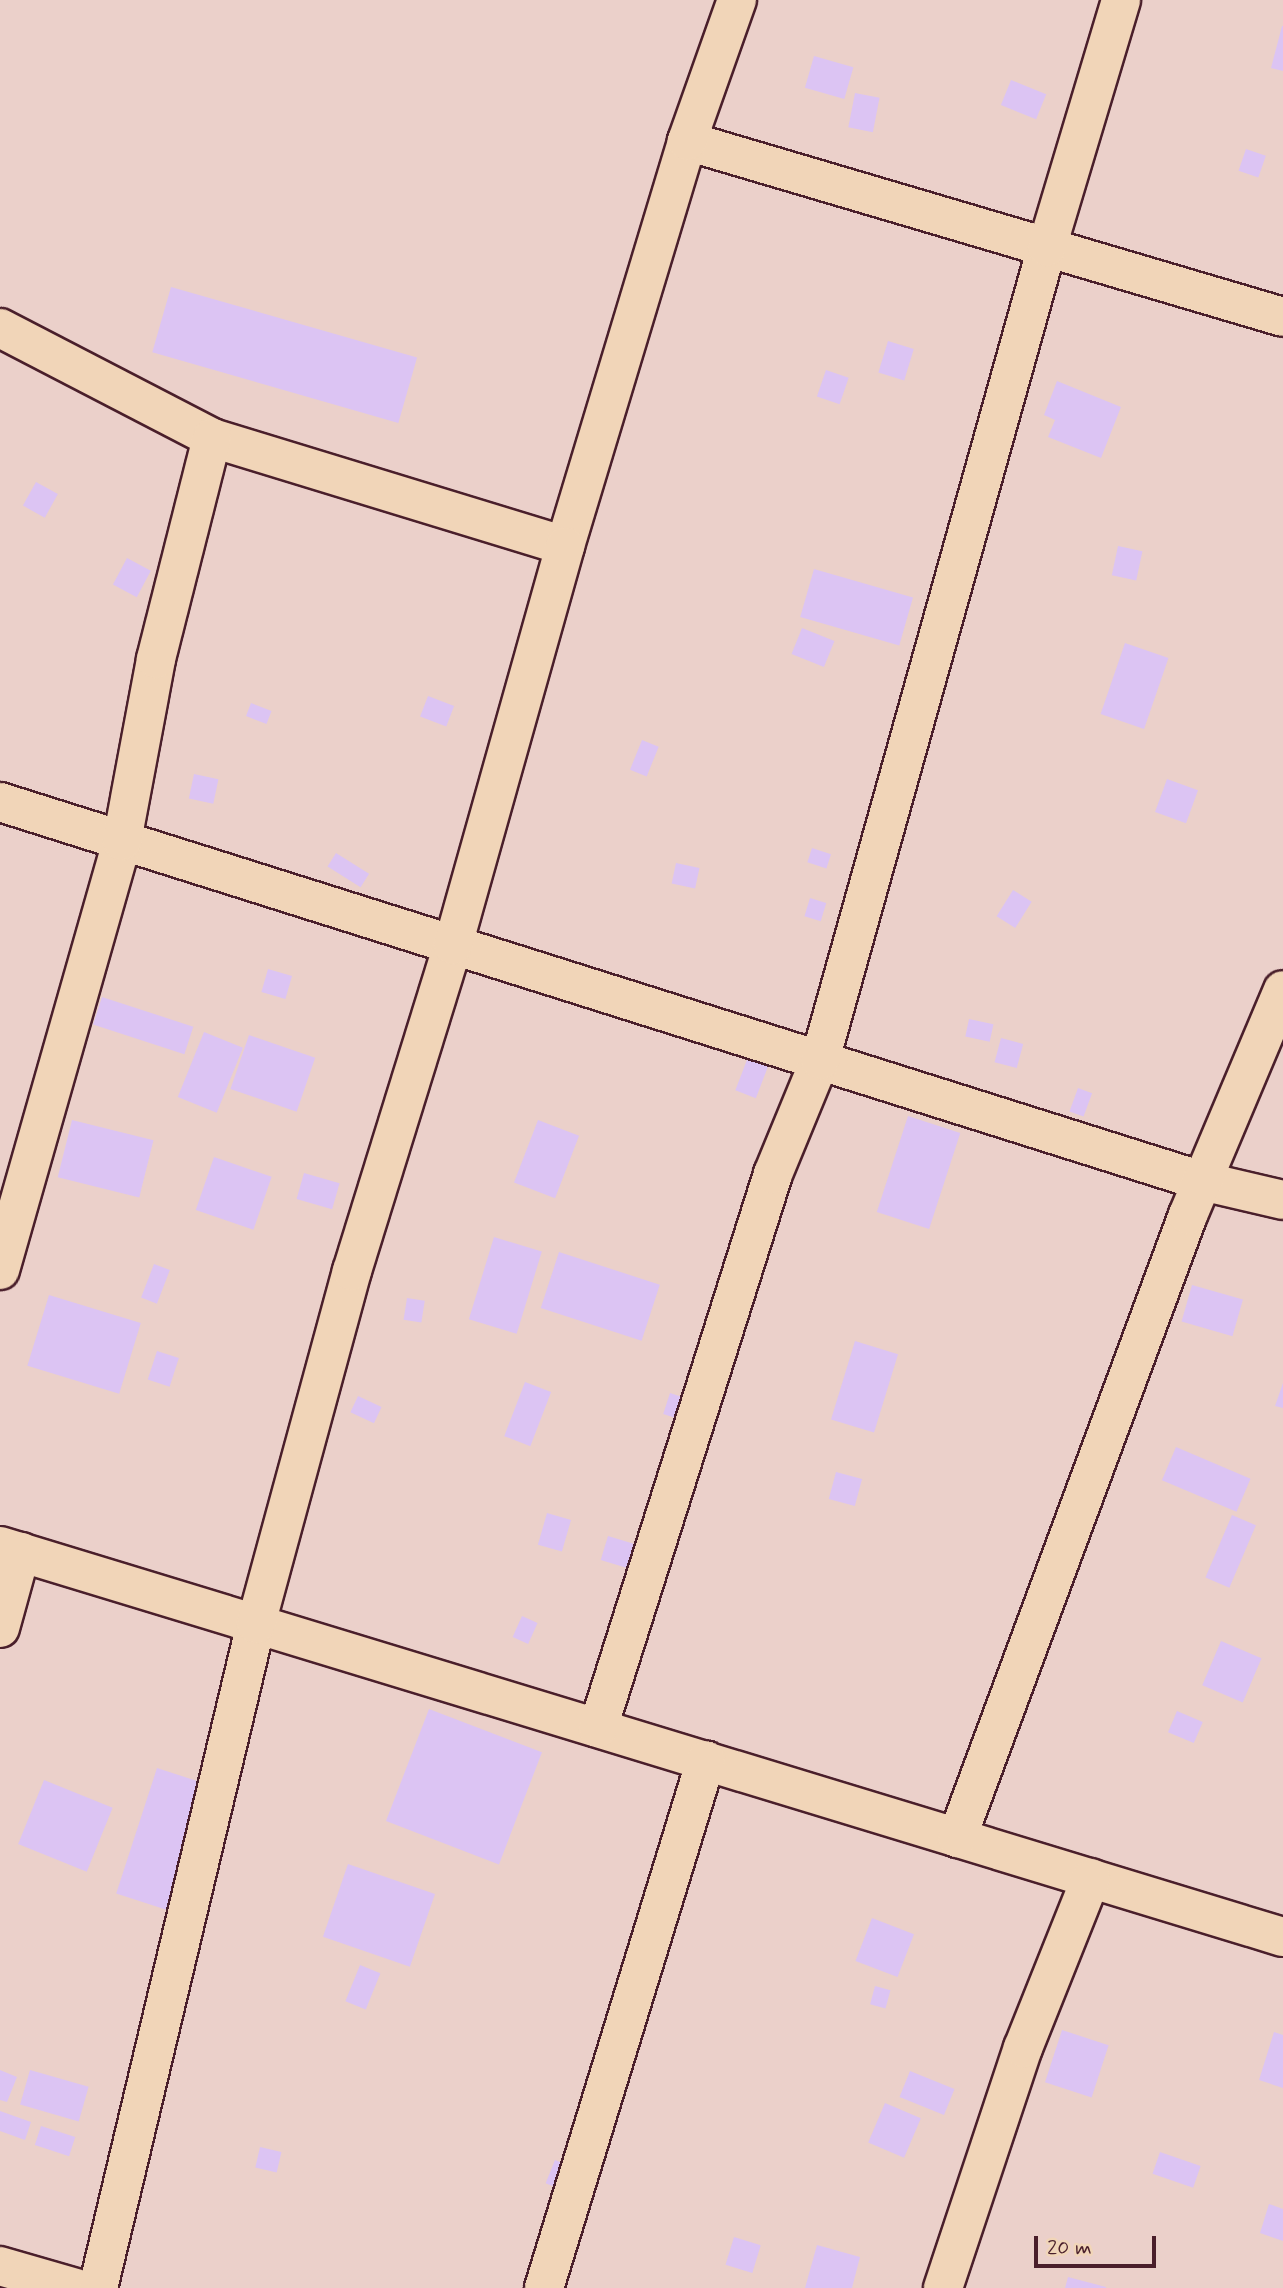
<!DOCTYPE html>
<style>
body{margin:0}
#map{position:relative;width:1283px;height:2288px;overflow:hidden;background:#ebd0ca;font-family:Mynerve,sans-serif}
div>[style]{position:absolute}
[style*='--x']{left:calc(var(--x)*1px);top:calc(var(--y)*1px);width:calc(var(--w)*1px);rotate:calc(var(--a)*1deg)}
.building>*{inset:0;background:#dcc4f3;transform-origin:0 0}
.roads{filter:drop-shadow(2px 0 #4a1f2b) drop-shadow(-2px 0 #4a1f2b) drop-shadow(0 2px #4a1f2b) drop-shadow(0 -2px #4a1f2b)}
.street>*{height:38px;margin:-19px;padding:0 19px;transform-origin:19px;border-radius:19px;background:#f1d5b8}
span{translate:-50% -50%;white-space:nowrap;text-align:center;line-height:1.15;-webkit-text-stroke:6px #f1d5b8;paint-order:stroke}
.scale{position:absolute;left:1034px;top:2236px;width:122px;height:32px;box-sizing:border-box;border:4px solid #4a1f2b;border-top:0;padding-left:9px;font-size:21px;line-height:24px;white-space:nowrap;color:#4a1f2b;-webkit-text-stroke:5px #f1d5b8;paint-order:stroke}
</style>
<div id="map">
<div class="building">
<i style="clip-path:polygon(1282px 26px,1283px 26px,1283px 71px,1271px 68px)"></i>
<i style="left:814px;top:56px;width:41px;height:33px;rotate:16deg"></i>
<i style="left:1011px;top:80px;width:38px;height:27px;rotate:22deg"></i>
<i style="left:855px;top:93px;width:25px;height:35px;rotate:11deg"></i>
<i style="left:1246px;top:149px;width:21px;height:23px;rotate:19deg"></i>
<i style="left:171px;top:287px;width:256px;height:68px;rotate:16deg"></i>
<i style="left:888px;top:341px;width:27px;height:33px;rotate:17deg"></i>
<i style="left:826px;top:370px;width:24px;height:28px;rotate:19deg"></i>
<i style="clip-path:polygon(1057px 381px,1121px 407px,1101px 458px,1048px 437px,1055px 420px,1044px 415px)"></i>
<i style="left:36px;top:482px;width:25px;height:27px;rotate:29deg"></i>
<i style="left:1118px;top:546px;width:25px;height:30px;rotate:12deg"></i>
<i style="left:127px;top:558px;width:27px;height:30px;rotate:28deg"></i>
<i style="left:814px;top:569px;width:103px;height:50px;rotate:16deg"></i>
<i style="left:802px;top:628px;width:35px;height:28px;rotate:22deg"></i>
<i style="left:1125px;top:643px;width:46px;height:75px;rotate:19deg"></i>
<i style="left:428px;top:696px;width:28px;height:22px;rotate:21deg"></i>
<i style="left:251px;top:703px;width:22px;height:14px;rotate:21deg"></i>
<i style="left:642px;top:740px;width:18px;height:32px;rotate:22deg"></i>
<i style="left:194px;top:774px;width:25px;height:25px;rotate:12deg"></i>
<i style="left:1167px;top:779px;width:33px;height:35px;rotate:20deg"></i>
<i style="left:812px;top:848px;width:20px;height:15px;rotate:18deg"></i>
<i style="left:336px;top:853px;width:39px;height:16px;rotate:32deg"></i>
<i style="left:676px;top:863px;width:24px;height:21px;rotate:12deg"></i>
<i style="left:1013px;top:890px;width:22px;height:31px;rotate:32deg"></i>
<i style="left:810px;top:898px;width:17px;height:19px;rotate:17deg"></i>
<i style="left:268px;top:969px;width:25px;height:24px;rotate:16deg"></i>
<i style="left:102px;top:997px;width:96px;height:29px;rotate:18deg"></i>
<i style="left:969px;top:1019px;width:25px;height:18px;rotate:12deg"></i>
<i style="left:204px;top:1032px;width:42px;height:70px;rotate:22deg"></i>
<i style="left:249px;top:1035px;width:70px;height:57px;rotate:19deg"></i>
<i style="left:1001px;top:1038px;width:23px;height:25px;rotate:15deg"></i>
<i style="left:750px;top:1052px;width:22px;height:41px;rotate:21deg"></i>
<i style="left:1078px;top:1088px;width:15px;height:25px;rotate:20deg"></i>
<i style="left:908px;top:1116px;width:55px;height:101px;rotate:18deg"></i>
<i style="left:72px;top:1120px;width:84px;height:59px;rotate:14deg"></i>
<i style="left:538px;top:1120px;width:44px;height:67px;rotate:21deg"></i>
<i style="left:214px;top:1157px;width:61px;height:56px;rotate:19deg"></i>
<i style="left:304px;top:1173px;width:37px;height:27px;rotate:16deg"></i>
<i style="left:494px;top:1237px;width:50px;height:86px;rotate:17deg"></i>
<i style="left:559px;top:1252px;width:106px;height:59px;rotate:18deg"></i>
<i style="left:154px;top:1264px;width:17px;height:36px;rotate:21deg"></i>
<i style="left:1192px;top:1285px;width:53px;height:38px;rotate:16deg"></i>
<i style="left:49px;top:1295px;width:96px;height:74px;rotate:17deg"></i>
<i style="left:407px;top:1298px;width:18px;height:22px;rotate:9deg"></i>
<i style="left:855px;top:1341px;width:45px;height:82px;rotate:17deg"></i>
<i style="left:157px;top:1351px;width:23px;height:30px;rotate:18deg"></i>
<i style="left:525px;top:1382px;width:28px;height:58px;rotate:21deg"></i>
<i style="clip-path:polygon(1283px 1383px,1283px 1408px,1275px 1406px)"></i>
<i style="left:670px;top:1393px;width:32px;height:22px;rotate:18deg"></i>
<i style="left:358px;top:1396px;width:26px;height:18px;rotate:25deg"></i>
<i style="left:1176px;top:1447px;width:81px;height:36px;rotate:23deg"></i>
<i style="left:836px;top:1472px;width:27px;height:28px;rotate:15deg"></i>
<i style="left:547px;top:1513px;width:25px;height:33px;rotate:16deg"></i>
<i style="left:1232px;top:1515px;width:26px;height:68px;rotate:23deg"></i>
<i style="left:608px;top:1536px;width:38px;height:25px;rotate:17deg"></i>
<i style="left:522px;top:1616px;width:17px;height:23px;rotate:24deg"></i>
<i style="left:1221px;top:1641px;width:44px;height:48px;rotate:23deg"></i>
<i style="left:429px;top:1709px;width:121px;height:120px;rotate:21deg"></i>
<i style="left:1177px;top:1711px;width:28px;height:23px;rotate:23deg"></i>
<i style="left:157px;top:1768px;width:60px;height:132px;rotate:18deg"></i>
<i style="left:44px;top:1780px;width:74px;height:69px;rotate:22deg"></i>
<i style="left:348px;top:1864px;width:92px;height:77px;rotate:19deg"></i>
<i style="left:872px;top:1918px;width:45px;height:46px;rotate:21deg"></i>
<i style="left:360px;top:1965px;width:22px;height:39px;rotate:22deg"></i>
<i style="left:875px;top:1986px;width:16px;height:19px;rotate:15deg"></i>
<i style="left:1062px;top:2030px;width:49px;height:55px;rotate:18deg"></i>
<i style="clip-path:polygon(1274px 2032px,1283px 2035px,1283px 2088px,1259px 2080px)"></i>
<i style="clip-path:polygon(0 2070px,17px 2077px,7px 2102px,0 2100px)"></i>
<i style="left:30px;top:2070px;width:61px;height:36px;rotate:16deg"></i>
<i style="left:910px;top:2071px;width:48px;height:28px;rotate:22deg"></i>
<i style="left:885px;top:2103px;width:39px;height:43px;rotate:23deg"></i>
<i style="clip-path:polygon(0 2111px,31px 2122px,25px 2140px,0 2131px)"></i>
<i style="left:41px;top:2126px;width:36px;height:20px;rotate:18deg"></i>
<i style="left:260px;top:2147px;width:22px;height:21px;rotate:13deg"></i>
<i style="left:1160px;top:2152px;width:43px;height:23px;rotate:19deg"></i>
<i style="left:555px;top:2160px;width:24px;height:25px;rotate:22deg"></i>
<i style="clip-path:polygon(1269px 2204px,1283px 2209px,1283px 2241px,1260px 2233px)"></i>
<i style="left:734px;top:2237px;width:28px;height:29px;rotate:17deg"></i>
<i style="clip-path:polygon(817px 2245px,860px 2257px,852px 2288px,805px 2288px)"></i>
<i style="clip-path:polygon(1068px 2277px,1106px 2287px,1106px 2288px,1065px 2288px)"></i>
</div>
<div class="roads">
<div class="street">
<i style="--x:687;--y:141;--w:621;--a:16.45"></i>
<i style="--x:0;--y:328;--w:239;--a:27.4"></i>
<i style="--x:212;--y:438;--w:369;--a:17"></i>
<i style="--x:565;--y:546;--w:423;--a:-73.2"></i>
<i style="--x:687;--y:141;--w:150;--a:-70.5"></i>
<i style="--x:0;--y:802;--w:1260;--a:17.5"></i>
<i style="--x:1202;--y:1181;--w:83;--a:13.2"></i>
<i style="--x:0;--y:1270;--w:446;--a:-74.1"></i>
<i style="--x:122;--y:841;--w:185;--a:-79.4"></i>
<i style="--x:156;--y:659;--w:228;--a:-75.8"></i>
<i style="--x:0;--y:1546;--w:1341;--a:16.95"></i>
<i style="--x:0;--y:1628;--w:79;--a:-74.6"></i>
<i style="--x:598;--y:1728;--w:581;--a:-72.47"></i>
<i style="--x:773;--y:1174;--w:123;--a:-67.6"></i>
<i style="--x:820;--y:1060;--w:844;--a:-74.4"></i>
<i style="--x:1047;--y:247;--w:258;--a:-73.3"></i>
<i style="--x:957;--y:1838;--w:664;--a:-69.66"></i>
<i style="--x:1188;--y:1215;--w:244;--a:-67.1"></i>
<i style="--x:0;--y:2266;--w:79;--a:16.1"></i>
<i style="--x:98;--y:2288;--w:683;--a:-76.62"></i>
<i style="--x:256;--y:1624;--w:366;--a:-74.8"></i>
<i style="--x:352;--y:1271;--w:341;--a:-72.8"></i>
<i style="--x:453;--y:945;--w:414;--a:-74.3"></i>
<i style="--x:544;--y:2288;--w:552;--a:-72.94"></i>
<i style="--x:943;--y:2288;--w:253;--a:-71.6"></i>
<i style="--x:1023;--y:2048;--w:183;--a:-68.2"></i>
</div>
</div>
<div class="scale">20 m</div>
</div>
